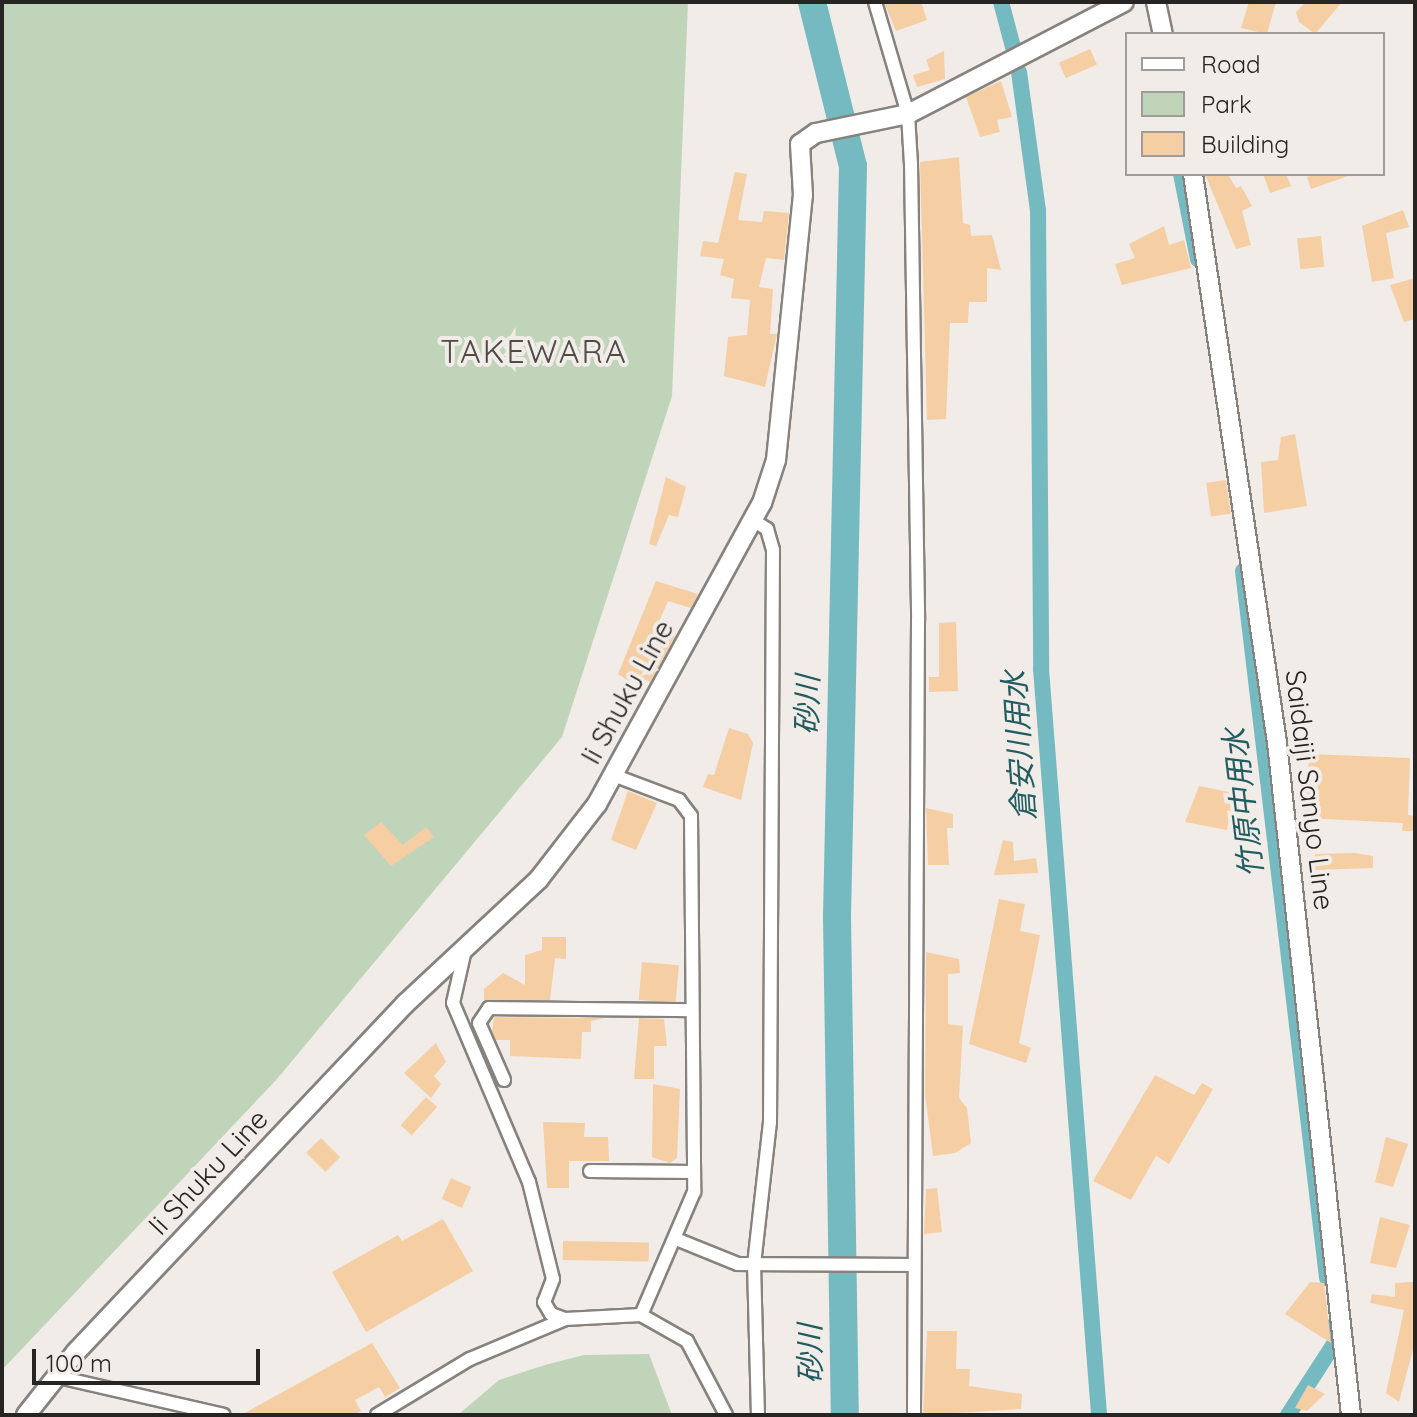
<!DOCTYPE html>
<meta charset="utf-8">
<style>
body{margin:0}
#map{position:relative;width:1417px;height:1417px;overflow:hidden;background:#f1ece7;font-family:Quicksand,"Noto Sans JP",sans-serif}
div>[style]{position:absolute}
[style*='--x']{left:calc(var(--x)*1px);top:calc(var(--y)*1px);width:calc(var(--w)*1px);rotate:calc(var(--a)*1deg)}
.green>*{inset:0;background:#bfd4b9}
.canal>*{height:16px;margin:-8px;padding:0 8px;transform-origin:8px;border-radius:8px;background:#75bac1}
.river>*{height:28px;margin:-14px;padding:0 14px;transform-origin:14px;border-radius:14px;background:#75bac1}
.building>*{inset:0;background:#f5cea4;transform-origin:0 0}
.roads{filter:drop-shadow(2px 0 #86827e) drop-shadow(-2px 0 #86827e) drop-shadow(0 2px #86827e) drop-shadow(0 -2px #86827e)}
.minor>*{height:12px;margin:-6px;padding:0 6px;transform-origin:6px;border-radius:6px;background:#fff}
.primary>*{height:18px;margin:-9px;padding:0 9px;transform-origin:9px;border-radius:9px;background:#fff}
span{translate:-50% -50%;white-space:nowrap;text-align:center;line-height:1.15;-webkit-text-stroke:8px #f1ece7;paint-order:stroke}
.street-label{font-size:28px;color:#272524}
.water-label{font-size:30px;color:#215c61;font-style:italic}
.quarter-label{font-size:32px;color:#4f4b47;letter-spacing:2px}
.frame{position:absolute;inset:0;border:4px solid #272524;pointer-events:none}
.legend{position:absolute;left:1125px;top:32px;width:260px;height:144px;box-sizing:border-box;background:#f1ece7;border:2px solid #a09c99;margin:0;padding:10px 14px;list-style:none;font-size:24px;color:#272524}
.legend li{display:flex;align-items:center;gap:16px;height:40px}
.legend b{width:40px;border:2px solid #a09c99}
.scale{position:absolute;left:32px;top:1349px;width:228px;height:36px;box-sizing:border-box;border:4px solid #272524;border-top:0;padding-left:10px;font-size:24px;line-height:28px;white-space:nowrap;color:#272524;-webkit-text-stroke:6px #f1ece7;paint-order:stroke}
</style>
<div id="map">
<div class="green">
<i style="clip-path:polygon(2px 2px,688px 2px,672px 396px,562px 737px,277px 1079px,2px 1370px)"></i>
<i style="clip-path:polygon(649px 1354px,672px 1415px,458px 1415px,499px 1380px,545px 1365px,584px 1355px)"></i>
</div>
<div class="canal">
<i style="--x:1001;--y:2;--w:51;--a:75.1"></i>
<i style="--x:1019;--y:72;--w:140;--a:82.2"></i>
<i style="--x:1038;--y:211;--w:458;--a:89.6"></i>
<i style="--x:1041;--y:669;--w:748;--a:85.55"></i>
<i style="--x:1181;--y:174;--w:87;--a:78.7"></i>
<i style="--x:1243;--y:571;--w:712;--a:83.22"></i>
<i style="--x:1288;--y:1415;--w:88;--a:-57"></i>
<i style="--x:1336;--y:1341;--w:16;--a:-97"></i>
</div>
<div class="river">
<i style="--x:812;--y:2;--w:169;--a:76"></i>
<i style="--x:853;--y:166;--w:751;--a:91.22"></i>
<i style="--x:837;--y:917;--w:498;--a:89.1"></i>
</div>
<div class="building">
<i style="clip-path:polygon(884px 2px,921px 2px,927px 20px,896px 31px)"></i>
<i style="clip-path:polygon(1249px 2px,1276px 2px,1267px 34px,1241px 28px)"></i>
<i style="clip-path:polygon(1306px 2px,1342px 2px,1315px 34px,1299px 22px,1296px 12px)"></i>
<i style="left:1090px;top:49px;width:17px;height:34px;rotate:66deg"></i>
<i style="clip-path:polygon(944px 51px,945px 79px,917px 87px,913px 75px,930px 70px,926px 60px)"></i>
<i style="clip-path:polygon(1001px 81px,1012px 117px,997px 120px,1000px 132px,980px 137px,966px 97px)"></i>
<i style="clip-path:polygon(959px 157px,963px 223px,970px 225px,971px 236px,992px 235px,1001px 270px,987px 268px,987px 302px,969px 302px,968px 323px,950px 323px,946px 419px,927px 420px,920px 162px)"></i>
<i style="clip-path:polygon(735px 172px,747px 174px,738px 220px,762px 222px,764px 211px,789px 213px,784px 260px,766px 258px,759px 287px,773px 289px,770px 334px,777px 334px,765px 387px,724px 376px,728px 337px,747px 335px,750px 300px,731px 298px,734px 279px,720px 275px,724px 259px,700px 256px,703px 241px,718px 243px)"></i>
<i style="clip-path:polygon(1205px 174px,1228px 174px,1236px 188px,1241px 186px,1252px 206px,1242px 211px,1251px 245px,1236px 249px)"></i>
<i style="clip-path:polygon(1263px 174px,1286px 174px,1291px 186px,1270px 193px)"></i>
<i style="clip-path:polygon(1316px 174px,1347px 174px,1348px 176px,1311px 189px,1307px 177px)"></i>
<i style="clip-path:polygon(1403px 210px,1409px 227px,1386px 233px,1394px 278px,1372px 282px,1362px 226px)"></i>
<i style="clip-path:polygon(1164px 226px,1169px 245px,1184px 240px,1191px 268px,1122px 285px,1115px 264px,1135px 258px,1129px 244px)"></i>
<i style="left:1321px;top:236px;width:31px;height:24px;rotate:84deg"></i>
<i style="clip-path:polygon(1415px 278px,1415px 319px,1404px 322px,1390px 285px)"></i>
<i style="clip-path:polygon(1295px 434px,1307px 506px,1264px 513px,1261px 462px,1278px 460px,1281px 437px)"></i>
<i style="clip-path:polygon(666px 477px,686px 487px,678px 517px,669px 515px,656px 546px,649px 544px)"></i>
<i style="left:1226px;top:480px;width:34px;height:20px;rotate:82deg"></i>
<i style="clip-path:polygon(656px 581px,698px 594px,691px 608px,668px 601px,657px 626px,675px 636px,650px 682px,644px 679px,639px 688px,618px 674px)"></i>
<i style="clip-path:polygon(956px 622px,958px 691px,929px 692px,929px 677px,939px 677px,939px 623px)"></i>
<i style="clip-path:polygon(729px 728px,748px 734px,753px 743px,741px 800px,703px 787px,708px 774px,714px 775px)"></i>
<i style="clip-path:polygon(1309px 754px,1410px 758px,1408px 815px,1415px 816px,1415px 831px,1402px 831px,1403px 823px,1306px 818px)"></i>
<i style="clip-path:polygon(1199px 786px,1234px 793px,1227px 830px,1185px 822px)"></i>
<i style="clip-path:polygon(628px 791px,657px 803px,636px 850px,611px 840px)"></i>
<i style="clip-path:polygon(926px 808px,953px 814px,953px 828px,947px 828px,949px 865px,928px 865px)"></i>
<i style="clip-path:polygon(381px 822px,403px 845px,426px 827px,434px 837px,391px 866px,364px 835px)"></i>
<i style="clip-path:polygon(1003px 840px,1013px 842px,1014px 861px,1036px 858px,1038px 873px,994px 875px)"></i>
<i style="clip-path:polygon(1355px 853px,1373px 856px,1373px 868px,1315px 870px,1315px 854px)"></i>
<i style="clip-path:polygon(999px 899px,1025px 904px,1020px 931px,1040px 935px,1019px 1043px,1031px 1048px,1026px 1063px,969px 1044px)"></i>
<i style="clip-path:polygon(542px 937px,566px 937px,566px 959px,555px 958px,550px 1000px,484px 1000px,484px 989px,503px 973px,525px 985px,525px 955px,542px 950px)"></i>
<i style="clip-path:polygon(926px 952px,959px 959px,960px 973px,948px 974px,948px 1024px,963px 1026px,959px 1098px,967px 1108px,971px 1143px,955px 1153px,933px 1156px,925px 1094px)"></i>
<i style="left:642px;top:962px;width:37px;height:38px;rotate:5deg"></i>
<i style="clip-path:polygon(605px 1018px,591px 1021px,591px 1032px,582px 1032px,581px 1059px,510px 1056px,510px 1040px,496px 1040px,492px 1031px,494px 1017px)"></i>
<i style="clip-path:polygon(639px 1018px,664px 1019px,667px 1046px,654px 1046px,654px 1079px,634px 1079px)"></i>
<i style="clip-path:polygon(436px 1043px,446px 1062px,434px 1076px,441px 1084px,431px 1098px,404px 1073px)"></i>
<i style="clip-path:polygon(1155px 1075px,1194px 1095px,1202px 1083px,1213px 1089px,1169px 1164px,1156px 1156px,1131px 1200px,1093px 1181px)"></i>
<i style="clip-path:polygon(653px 1084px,680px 1089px,677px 1158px,670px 1163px,652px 1157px)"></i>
<i style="left:426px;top:1097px;width:15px;height:38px;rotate:42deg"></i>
<i style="clip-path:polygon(543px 1122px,585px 1123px,584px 1137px,608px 1137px,609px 1161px,569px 1161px,569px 1188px,547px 1188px)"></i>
<i style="clip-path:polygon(1386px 1137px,1408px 1144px,1393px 1187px,1375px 1182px)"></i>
<i style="left:321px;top:1138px;width:27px;height:21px;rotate:45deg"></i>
<i style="left:451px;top:1178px;width:22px;height:23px;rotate:24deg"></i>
<i style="clip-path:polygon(937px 1188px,942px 1232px,924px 1234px,926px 1189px)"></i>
<i style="clip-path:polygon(1380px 1217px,1410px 1225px,1396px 1268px,1370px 1263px)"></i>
<i style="clip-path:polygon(443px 1219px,473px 1271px,366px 1332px,332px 1272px,398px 1235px,402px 1241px)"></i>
<i style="left:563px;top:1241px;width:86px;height:19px;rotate:1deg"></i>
<i style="clip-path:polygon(1310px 1282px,1324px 1283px,1331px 1343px,1285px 1314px)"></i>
<i style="clip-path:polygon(1410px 1282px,1415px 1282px,1415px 1342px,1399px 1402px,1386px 1393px,1404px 1310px,1370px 1303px,1372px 1294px,1395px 1297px,1395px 1283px)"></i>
<i style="clip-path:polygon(927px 1331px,957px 1331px,956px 1369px,970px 1369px,969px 1386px,1022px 1394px,1021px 1409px,923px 1415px)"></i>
<i style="clip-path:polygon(372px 1343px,400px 1388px,385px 1397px,379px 1387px,355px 1400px,361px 1411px,354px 1415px,241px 1415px)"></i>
<i style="clip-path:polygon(1308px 1385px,1325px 1394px,1307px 1411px,1295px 1408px)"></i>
</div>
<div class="roads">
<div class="minor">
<i style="--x:875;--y:2;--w:117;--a:73.6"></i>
<i style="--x:908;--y:114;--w:50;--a:86.6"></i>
<i style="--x:911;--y:164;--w:456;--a:89.1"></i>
<i style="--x:918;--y:620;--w:795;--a:90.29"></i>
<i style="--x:753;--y:520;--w:17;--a:33"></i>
<i style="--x:767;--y:529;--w:22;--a:74"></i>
<i style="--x:773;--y:550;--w:572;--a:90.3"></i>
<i style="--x:770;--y:1122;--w:143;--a:96.4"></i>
<i style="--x:754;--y:1264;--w:151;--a:88.5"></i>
<i style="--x:613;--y:775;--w:71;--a:20.7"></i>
<i style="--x:679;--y:800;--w:20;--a:53"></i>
<i style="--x:691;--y:816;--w:376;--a:89.5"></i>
<i style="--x:694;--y:1192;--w:134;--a:113.3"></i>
<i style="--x:465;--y:950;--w:54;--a:102.8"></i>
<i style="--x:453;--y:1003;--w:194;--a:67"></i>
<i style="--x:529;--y:1182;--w:100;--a:76.1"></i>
<i style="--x:553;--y:1279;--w:25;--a:111"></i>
<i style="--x:544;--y:1302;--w:14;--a:60"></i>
<i style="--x:551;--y:1314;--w:15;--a:20"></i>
<i style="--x:565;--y:1319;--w:76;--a:-3"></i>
<i style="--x:641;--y:1315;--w:53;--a:29.5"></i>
<i style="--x:687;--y:1341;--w:84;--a:62.2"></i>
<i style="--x:504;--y:1080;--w:62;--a:-113.7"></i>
<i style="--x:479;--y:1023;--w:18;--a:-56"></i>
<i style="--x:489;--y:1008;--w:203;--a:0.6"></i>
<i style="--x:590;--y:1171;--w:104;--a:0.6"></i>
<i style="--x:676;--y:1239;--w:67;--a:22"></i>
<i style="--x:738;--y:1264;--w:174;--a:0.3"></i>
<i style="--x:54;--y:1376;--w:174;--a:12.9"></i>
<i style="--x:377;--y:1415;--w:109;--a:-31.1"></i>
<i style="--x:470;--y:1359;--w:101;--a:-22.8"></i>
</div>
<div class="primary">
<i style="--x:1156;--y:2;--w:33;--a:78"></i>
<i style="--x:1193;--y:174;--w:575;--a:81.6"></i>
<i style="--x:1277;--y:743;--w:676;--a:83.72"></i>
<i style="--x:26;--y:1415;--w:80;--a:-51.6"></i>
<i style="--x:76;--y:1352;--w:479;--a:-46.6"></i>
<i style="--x:405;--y:1004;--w:183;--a:-43"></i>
<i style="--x:539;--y:879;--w:95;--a:-52.3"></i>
<i style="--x:597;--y:804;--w:343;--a:-61.3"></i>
<i style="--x:762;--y:503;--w:45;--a:-72"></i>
<i style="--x:776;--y:460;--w:266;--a:-84.2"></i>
<i style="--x:803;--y:195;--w:51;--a:-93.4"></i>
<i style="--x:800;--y:144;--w:19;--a:-35"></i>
<i style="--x:816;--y:133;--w:94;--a:-11.7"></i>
<i style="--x:908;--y:114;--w:243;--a:-27.4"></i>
</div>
</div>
<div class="street-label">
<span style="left:627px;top:692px;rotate:-61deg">Ii Shuku Line</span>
<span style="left:1310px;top:790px;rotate:83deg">Saidaiji Sanyo Line</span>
<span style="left:208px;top:1172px;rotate:-47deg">Ii Shuku Line</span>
</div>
<div class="water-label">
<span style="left:807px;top:705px;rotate:-89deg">砂川</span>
<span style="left:1019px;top:746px;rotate:-94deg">倉安川用水</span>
<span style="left:1243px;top:803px;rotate:-97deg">竹原中用水</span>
<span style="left:810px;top:1354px;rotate:-91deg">砂川</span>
</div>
<div class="quarter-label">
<span style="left:534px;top:351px">TAKEWARA</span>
</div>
<div class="frame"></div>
<ul class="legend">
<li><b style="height:10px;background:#fff"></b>Road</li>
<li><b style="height:22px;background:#bfd4b9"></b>Park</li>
<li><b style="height:22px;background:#f5cea4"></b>Building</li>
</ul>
<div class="scale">100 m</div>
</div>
